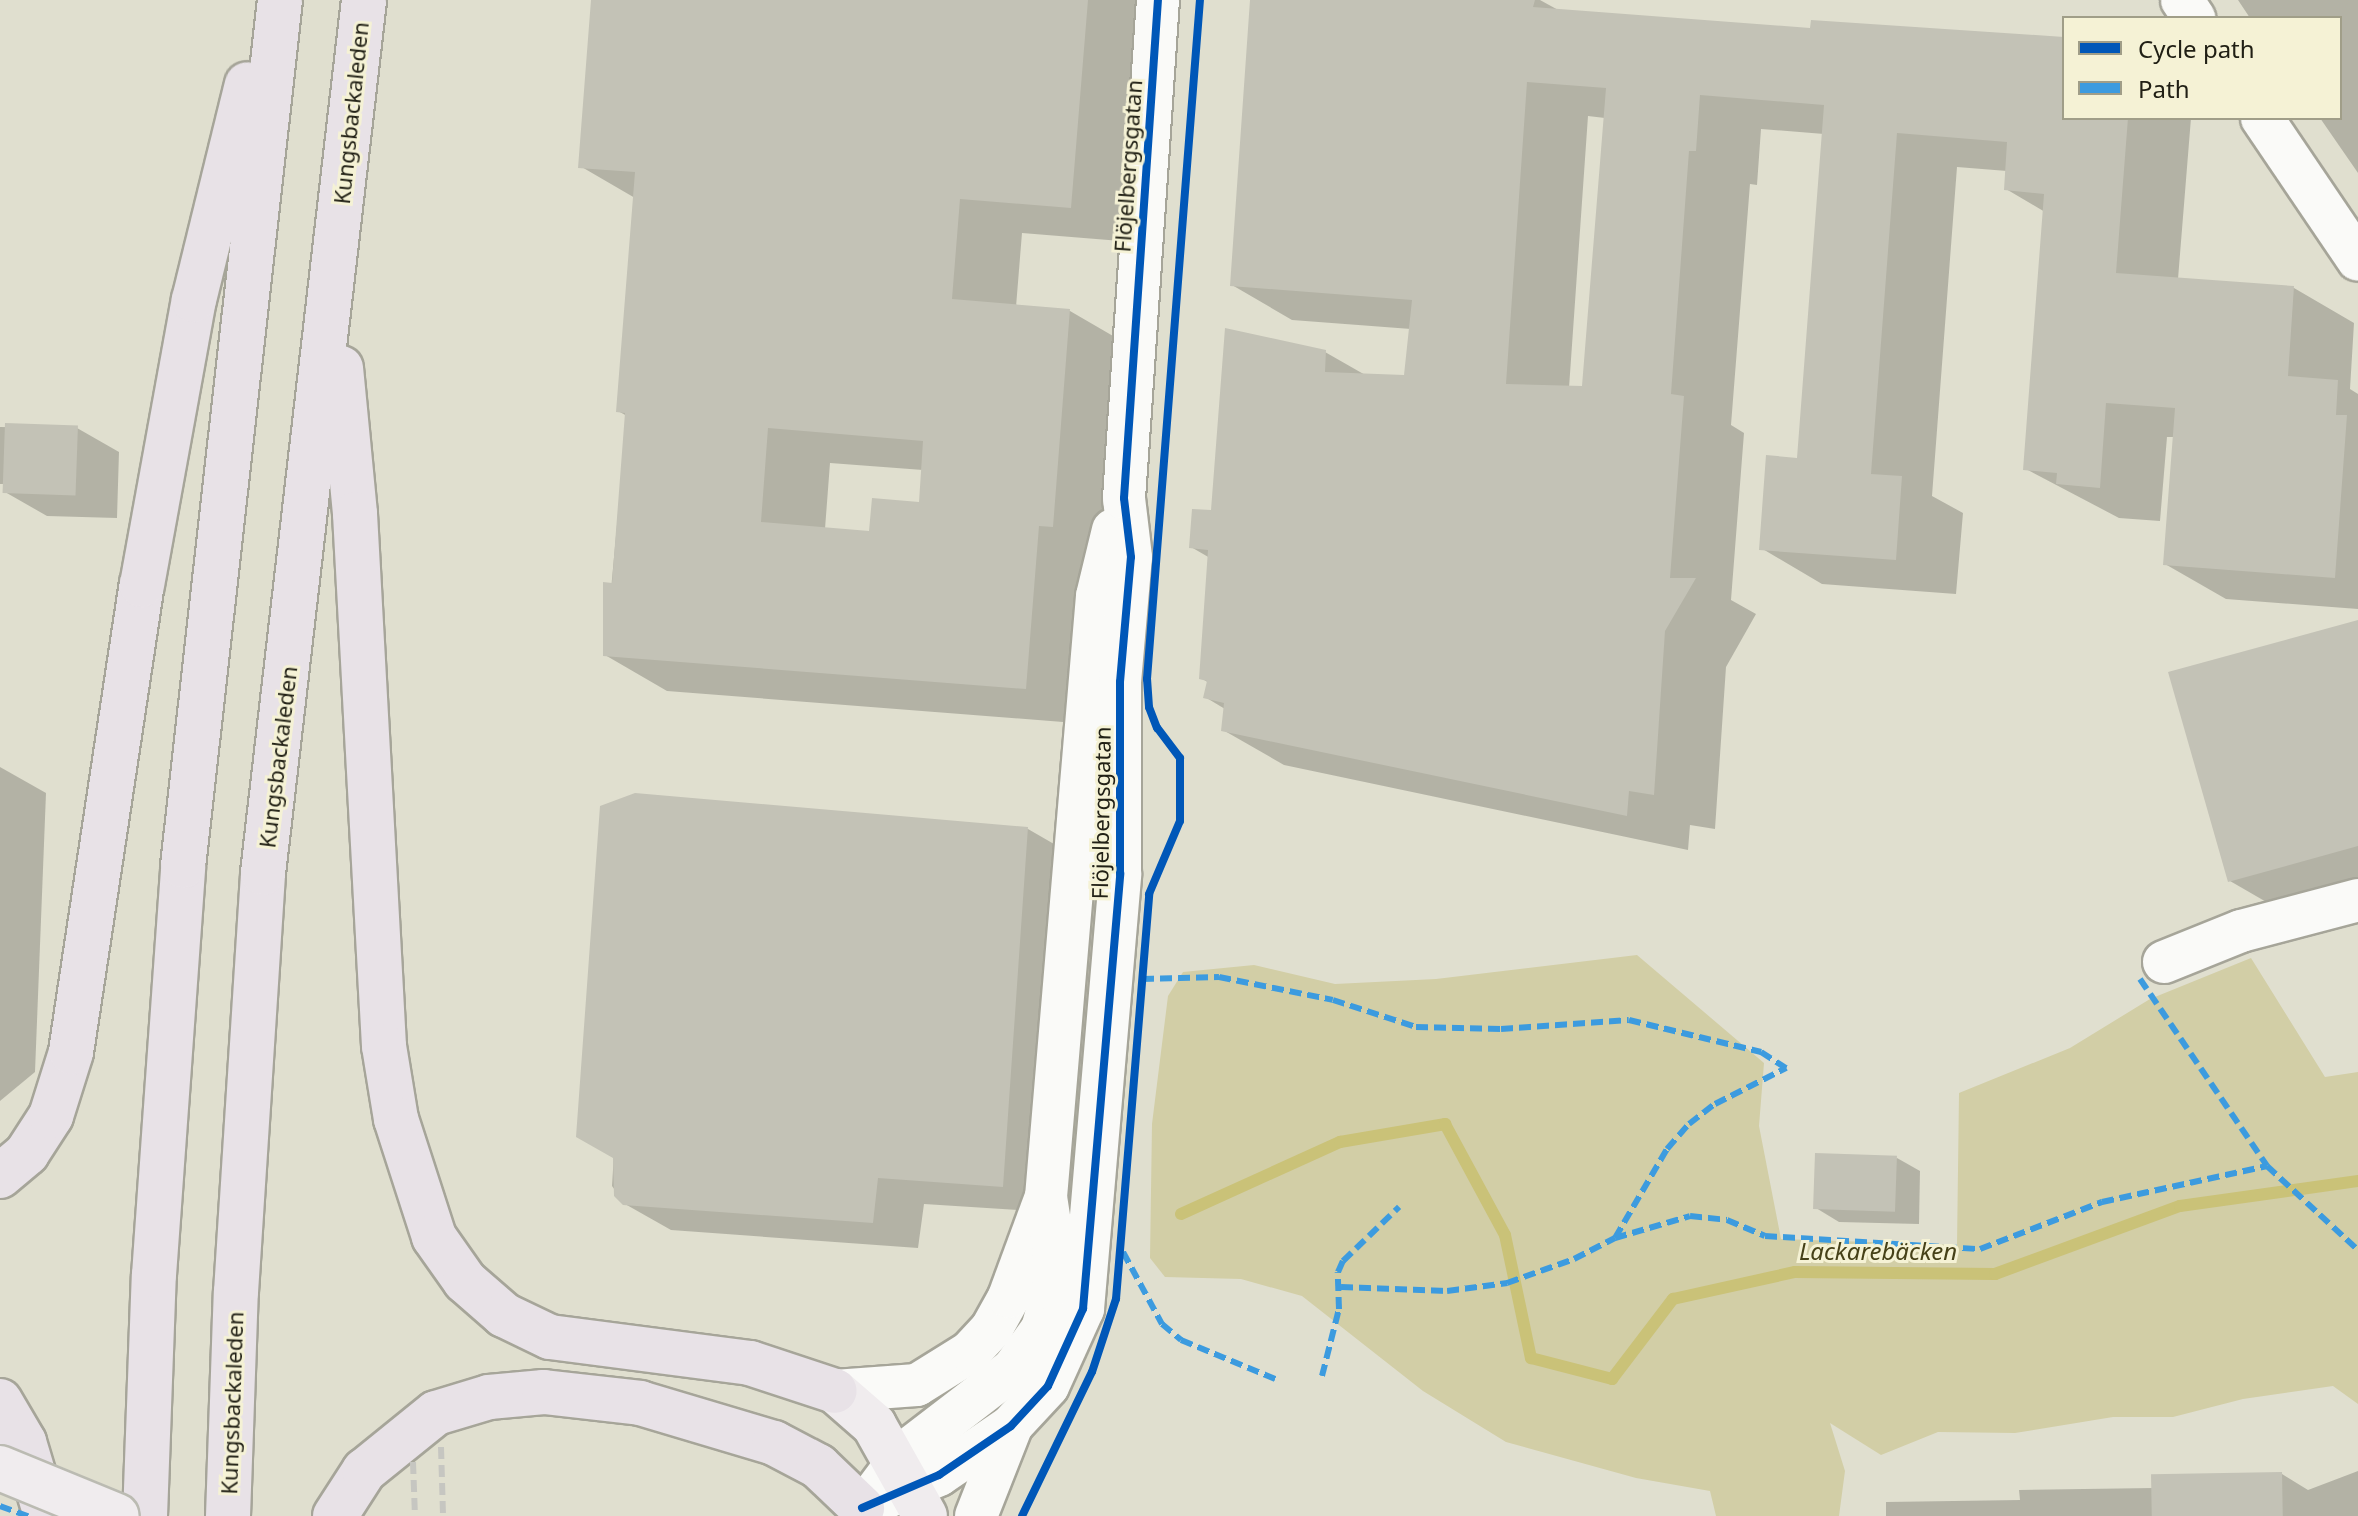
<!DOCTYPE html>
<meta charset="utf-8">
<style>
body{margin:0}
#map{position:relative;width:2358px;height:1516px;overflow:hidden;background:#e0dfcf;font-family:"Noto Sans",sans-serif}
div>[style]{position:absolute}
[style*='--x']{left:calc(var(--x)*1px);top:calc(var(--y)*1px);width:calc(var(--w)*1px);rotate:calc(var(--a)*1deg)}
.green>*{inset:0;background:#d2cea6}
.shadow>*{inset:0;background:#0003}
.stream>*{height:12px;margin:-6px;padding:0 6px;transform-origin:6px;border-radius:6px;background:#cac278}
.building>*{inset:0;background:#c3c2b6;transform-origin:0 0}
.roads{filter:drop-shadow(2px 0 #a6a599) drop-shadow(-2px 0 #a6a599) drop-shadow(0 2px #a6a599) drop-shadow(0 -2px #a6a599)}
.minor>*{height:42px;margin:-21px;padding:0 21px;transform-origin:21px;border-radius:21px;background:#fafaf8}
.major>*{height:44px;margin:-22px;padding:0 22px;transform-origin:22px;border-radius:22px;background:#f0ecee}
.highway>*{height:44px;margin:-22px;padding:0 22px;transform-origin:22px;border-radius:22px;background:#e8e2e7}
.rail>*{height:6px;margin-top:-3px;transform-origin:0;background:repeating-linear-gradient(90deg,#c6c6c1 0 12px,transparent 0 18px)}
.bridges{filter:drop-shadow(2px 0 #bbbbb2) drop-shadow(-2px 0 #bbbbb2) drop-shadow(0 2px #bbbbb2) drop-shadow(0 -2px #bbbbb2)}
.major-bridge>*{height:44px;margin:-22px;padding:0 22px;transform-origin:22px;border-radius:22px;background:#f0ecee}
.quiet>*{height:6px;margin-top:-3px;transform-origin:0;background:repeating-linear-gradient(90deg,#3c9bdf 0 12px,transparent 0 18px)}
.cycleway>*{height:8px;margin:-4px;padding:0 4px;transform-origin:4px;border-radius:4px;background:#0057b8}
span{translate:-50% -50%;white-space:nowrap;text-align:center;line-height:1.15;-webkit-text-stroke:6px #f5f2d5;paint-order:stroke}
.street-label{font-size:22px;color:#212015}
.water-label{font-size:24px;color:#464118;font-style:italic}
.legend{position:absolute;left:2062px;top:16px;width:280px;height:104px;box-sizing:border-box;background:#f5f2d5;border:2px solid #a09e88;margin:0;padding:10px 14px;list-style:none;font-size:24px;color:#212015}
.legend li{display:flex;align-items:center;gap:16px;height:40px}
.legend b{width:40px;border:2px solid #a09e88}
</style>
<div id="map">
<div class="green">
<i style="clip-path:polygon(1637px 955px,1764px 1063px,1759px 1126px,1781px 1239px,1957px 1245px,1959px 1093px,2070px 1048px,2150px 999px,2251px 958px,2325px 1077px,2358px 1072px,2358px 1404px,2333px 1386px,2243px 1399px,2173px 1417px,2113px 1417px,2015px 1433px,1938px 1432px,1881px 1455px,1830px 1423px,1845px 1471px,1839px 1516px,1716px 1516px,1710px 1491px,1636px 1478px,1506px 1442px,1423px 1391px,1302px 1296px,1241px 1279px,1165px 1277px,1150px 1258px,1152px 1124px,1168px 996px,1183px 972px,1254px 965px,1335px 984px,1436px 979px)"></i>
</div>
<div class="shadow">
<i style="clip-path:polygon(evenodd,593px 0,1152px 0,1133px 242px,1022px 233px,1016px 307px,1070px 311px,1132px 347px,1088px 724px,667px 691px,605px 655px,627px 416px,618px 411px,635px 198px,580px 166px,593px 0,830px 463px,923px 470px,921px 504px,871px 533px,825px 529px,830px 463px)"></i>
<i style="clip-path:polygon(evenodd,1252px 0,1540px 0,1560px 11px,1812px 30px,2064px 39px,2064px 118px,2191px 118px,2178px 279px,2294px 288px,2354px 323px,2350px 389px,2358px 394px,2358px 609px,2226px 599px,2165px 564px,2174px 437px,2167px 437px,2160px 521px,2119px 518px,2026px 469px,2045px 212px,2006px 189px,2007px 171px,1957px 167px,1932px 496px,1963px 513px,1956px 594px,1822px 584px,1761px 548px,1799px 461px,1824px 134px,1761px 129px,1757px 185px,1750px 184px,1731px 425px,1744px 433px,1731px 600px,1756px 614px,1726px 667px,1715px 829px,1690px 825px,1688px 850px,1284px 765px,1223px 730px,1225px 709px,1205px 697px,1209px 683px,1201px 678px,1210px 558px,1191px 547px,1325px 352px,1367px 376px,1405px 377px,1411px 329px,1292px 320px,1232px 285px,1252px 0,1588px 116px,1605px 118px,1584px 388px,1569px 388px,1588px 116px)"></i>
<i style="clip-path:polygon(2238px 0,2358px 0,2358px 173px,2320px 118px,2340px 118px,2340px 18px,2250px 18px)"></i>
<i style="clip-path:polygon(0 427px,77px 428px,119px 452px,117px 518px,47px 516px,5px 492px,5px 484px,0 484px)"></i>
<i style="clip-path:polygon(2358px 622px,2358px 884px,2275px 907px,2230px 881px)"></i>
<i style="clip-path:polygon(0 767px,46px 793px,35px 1072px,0 1101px)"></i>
<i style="clip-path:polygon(636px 795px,1028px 829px,1073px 855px,1048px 1212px,924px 1204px,918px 1248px,671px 1230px,625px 1204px,612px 1186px)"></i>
<i style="clip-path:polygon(1897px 1158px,1920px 1171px,1919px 1224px,1839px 1222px,1816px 1208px)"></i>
<i style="clip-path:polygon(2358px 1471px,2358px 1516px,1886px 1516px,1886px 1502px,2020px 1500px,2019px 1490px,2153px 1488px,2282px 1474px,2308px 1490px)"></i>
</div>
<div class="stream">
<i style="--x:1181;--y:1214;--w:175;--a:-24.4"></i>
<i style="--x:1340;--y:1142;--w:107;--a:-9.7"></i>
<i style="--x:1445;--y:1124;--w:126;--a:61.6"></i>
<i style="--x:1505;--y:1235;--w:126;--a:78.1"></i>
<i style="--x:1531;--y:1358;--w:84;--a:14.5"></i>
<i style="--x:1612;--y:1379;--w:101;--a:-52.7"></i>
<i style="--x:1673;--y:1299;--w:125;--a:-12.5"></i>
<i style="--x:1795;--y:1272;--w:200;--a:0.6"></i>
<i style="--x:1995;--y:1274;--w:197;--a:-20.2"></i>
<i style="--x:2180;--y:1206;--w:180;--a:-8"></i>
</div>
<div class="building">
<i style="clip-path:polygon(evenodd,591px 0,1088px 0,1071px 208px,960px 199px,952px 299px,1070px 309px,1053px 527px,1039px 526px,1026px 689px,603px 656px,603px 582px,612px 583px,625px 413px,616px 412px,635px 172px,578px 168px,591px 0,768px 428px,923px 441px,919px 502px,872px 498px,869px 531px,761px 522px,768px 428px)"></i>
<i style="clip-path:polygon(evenodd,1250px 0,1535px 0,1533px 7px,1810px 28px,1811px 20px,2064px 37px,2064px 118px,2128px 118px,2116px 273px,2294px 286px,2288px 376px,2338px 380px,2336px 415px,2347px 415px,2335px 578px,2163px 565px,2175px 408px,2106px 403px,2100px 488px,2056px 484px,2057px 473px,2023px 470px,2044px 194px,2004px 190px,2007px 142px,1897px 133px,1871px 474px,1902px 476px,1896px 560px,1759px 550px,1766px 455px,1797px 458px,1824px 105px,1700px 95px,1696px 151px,1689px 151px,1671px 394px,1684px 396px,1670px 578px,1696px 578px,1665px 631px,1654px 795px,1629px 791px,1627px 816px,1221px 731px,1224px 703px,1203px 698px,1207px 681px,1199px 679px,1208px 550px,1189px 548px,1192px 509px,1211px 510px,1225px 328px,1326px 350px,1325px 372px,1404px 375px,1412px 300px,1230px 286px,1250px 0,1527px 82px,1606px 88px,1582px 386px,1506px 384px,1527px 82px)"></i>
<i style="left:5px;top:423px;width:73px;height:70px;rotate:2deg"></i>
<i style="clip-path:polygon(2358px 620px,2358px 846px,2228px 882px,2168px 672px)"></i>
<i style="clip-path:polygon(635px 793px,1028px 827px,1003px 1187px,878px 1178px,873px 1223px,623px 1205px,614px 1196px,613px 1158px,576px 1137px,600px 806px)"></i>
<i style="left:1815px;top:1153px;width:82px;height:56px;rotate:2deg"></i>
<i style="left:2282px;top:1472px;width:44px;height:131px;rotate:89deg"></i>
</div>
<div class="roads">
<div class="minor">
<i style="--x:2182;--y:0;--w:22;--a:56"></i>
<i style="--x:2262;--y:118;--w:171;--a:55.9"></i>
<i style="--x:2164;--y:962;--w:83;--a:-21.9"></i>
<i style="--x:2241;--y:931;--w:121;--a:-14.8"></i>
<i style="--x:835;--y:1391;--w:82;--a:-4.2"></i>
<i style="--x:917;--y:1385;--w:62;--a:-31.9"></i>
<i style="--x:970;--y:1352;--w:33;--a:-47"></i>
<i style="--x:992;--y:1328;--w:35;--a:-61"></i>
<i style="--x:1009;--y:1297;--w:101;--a:-69.8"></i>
<i style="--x:875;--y:1492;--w:49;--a:-53.4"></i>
<i style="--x:904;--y:1453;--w:138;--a:-37.6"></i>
<i style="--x:1013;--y:1369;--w:49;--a:-54.1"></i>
<i style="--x:1042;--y:1329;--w:41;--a:-74.2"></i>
<i style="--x:1053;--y:1290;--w:41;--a:-88.6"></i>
<i style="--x:1054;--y:1249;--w:53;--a:-98.7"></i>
<i style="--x:1046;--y:1197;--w:603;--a:-85.15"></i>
<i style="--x:1097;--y:596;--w:68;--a:-76.4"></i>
<i style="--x:862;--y:1508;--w:84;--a:-23.2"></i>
<i style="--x:939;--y:1475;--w:87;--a:-34.2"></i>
<i style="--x:1011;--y:1426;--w:54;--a:-47.2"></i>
<i style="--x:1048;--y:1386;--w:85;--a:-65.6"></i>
<i style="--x:1083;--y:1309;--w:437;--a:-85.1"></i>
<i style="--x:1120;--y:874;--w:192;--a:-90"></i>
<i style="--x:1120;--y:682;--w:125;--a:-85"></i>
<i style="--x:1131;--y:557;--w:59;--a:-96.8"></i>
<i style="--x:1124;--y:498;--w:499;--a:-86.1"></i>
<i style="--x:976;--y:1516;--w:96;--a:-68.5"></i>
</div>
<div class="major">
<i style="--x:835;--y:1391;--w:52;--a:41.1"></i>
<i style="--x:874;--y:1425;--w:104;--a:60.7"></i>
</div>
<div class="highway">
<i style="--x:341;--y:368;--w:147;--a:84.5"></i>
<i style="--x:355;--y:514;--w:533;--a:86.88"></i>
<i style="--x:384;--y:1046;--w:74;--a:80.7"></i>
<i style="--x:396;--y:1119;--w:124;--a:72.1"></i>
<i style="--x:434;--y:1237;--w:54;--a:54.8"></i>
<i style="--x:465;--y:1281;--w:52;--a:41.1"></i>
<i style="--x:504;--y:1315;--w:51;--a:25.6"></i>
<i style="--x:550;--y:1337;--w:202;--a:7.4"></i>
<i style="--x:750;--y:1363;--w:89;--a:18.2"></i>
<i style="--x:0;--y:1176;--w:35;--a:-40"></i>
<i style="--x:27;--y:1153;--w:44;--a:-57"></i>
<i style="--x:51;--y:1116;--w:67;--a:-72.6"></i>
<i style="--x:71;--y:1052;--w:472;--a:-81.4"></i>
<i style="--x:142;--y:585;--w:290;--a:-79.7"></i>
<i style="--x:194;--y:300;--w:222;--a:-76.2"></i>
<i style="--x:0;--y:1401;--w:48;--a:59.7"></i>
<i style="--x:24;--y:1442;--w:77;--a:73.4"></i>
<i style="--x:145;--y:1516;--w:241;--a:-87.9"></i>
<i style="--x:154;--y:1275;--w:410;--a:-85.9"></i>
<i style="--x:183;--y:866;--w:871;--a:-83.61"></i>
<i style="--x:228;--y:1516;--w:224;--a:-88"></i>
<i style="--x:236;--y:1292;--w:420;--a:-86.3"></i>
<i style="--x:263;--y:873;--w:879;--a:-83.4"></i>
<i style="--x:335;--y:1516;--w:54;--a:-57.2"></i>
<i style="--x:364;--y:1471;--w:92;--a:-38.9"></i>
<i style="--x:436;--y:1413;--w:55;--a:-16.8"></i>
<i style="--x:489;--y:1397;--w:55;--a:-5.2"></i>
<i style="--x:544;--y:1392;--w:97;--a:6.5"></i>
<i style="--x:640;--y:1403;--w:140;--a:16.6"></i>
<i style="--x:774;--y:1443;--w:50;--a:27.6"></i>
<i style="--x:818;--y:1466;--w:61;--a:43.7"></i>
</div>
</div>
<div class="rail">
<i style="--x:441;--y:1447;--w:69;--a:88.3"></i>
<i style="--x:413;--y:1462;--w:54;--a:87.9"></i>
</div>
<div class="bridges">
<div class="major-bridge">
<i style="--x:0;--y:1468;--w:126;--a:22.3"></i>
</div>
</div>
<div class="quiet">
<i style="--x:1142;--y:979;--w:77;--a:-1.5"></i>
<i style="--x:1219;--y:977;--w:116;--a:11.4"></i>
<i style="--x:1333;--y:1000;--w:87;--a:18"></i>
<i style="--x:1416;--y:1027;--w:85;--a:1.3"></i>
<i style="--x:1501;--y:1029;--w:128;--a:-4"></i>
<i style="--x:1629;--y:1020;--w:136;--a:13.6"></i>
<i style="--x:1761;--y:1052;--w:30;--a:33"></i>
<i style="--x:2140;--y:979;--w:226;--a:55.8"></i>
<i style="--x:2267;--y:1166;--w:124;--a:42.7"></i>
<i style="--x:1615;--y:1238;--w:78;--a:-16.3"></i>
<i style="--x:1690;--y:1216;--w:37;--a:6"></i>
<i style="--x:1727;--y:1220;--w:41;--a:22.8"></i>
<i style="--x:1765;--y:1236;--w:215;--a:3.5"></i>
<i style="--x:1980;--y:1249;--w:131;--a:-21.1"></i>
<i style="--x:2102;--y:1202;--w:169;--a:-12.3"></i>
<i style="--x:1123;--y:1252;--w:82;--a:61.6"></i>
<i style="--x:1162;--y:1324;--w:25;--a:40"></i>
<i style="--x:1181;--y:1340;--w:102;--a:22.5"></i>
<i style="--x:1341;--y:1287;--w:106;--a:2.2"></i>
<i style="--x:1447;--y:1291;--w:61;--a:-7.6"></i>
<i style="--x:1507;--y:1283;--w:71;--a:-19.7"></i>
<i style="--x:1574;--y:1259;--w:46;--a:-27.1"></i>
<i style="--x:1615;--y:1238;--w:103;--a:-59.7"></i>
<i style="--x:1667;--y:1149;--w:33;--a:-49"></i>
<i style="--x:1689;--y:1124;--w:33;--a:-38"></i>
<i style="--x:1715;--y:1104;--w:80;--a:-26.9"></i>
<i style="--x:1322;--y:1376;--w:69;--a:-75.8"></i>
<i style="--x:1339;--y:1309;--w:37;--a:-92"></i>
<i style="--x:1338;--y:1272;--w:12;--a:-66"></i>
<i style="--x:1343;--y:1261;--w:78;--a:-44"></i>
<i style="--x:0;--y:1506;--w:30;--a:20"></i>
</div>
<div class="cycleway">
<i style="--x:862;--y:1508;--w:84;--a:-23.2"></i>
<i style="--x:939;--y:1475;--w:87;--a:-34.2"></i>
<i style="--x:1011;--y:1426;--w:54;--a:-47.2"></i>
<i style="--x:1048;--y:1386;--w:85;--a:-65.6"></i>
<i style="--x:1083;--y:1309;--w:437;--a:-85.1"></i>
<i style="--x:1120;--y:874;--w:192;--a:-90"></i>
<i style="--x:1120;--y:682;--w:125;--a:-85"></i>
<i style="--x:1131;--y:557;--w:59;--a:-96.8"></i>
<i style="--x:1124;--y:498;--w:499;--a:-86.1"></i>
<i style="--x:1022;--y:1516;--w:160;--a:-64.1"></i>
<i style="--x:1092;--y:1372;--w:77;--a:-71.8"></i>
<i style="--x:1116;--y:1299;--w:406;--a:-85.3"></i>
<i style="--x:1149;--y:894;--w:79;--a:-67"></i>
<i style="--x:1180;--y:821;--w:63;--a:-90"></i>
<i style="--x:1180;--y:758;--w:38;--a:-127"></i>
<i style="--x:1157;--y:728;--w:22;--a:-111"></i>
<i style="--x:1149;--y:707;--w:28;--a:-94"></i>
<i style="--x:1147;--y:679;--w:681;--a:-85.54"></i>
</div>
<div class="street-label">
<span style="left:351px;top:113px;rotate:-84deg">Kungsbackaleden</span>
<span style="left:1128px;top:166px;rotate:-86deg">Flöjelbergsgatan</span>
<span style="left:278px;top:757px;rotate:-83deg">Kungsbackaleden</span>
<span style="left:1101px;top:813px;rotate:-89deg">Flöjelbergsgatan</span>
<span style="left:232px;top:1403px;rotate:-88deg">Kungsbackaleden</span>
</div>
<div class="water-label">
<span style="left:1878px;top:1251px">Lackarebäcken</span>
</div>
<ul class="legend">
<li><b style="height:10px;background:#0057b8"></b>Cycle path</li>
<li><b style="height:10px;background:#3c9bdf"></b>Path</li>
</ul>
</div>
